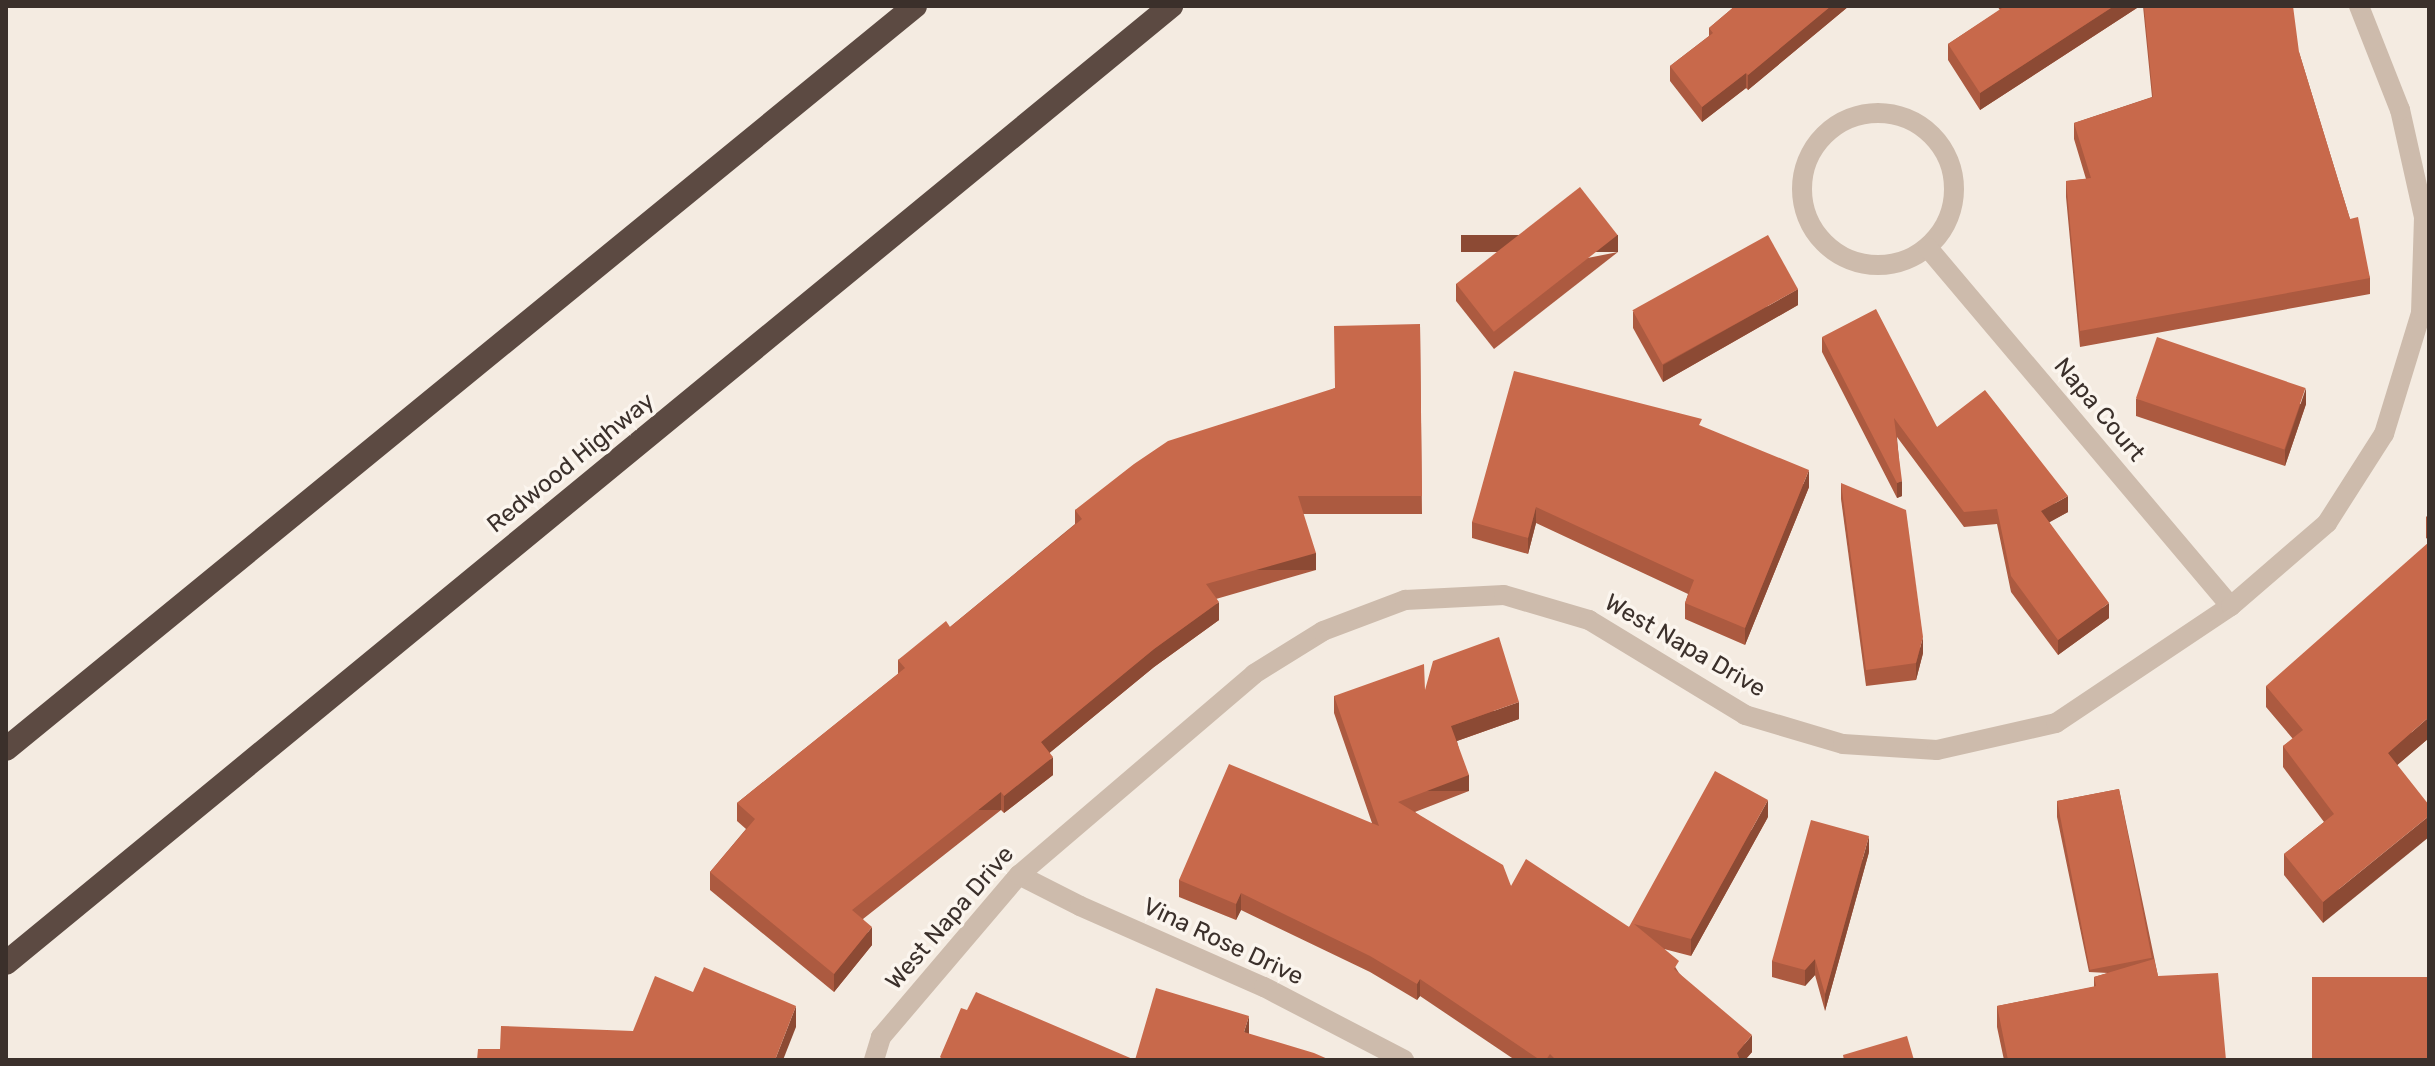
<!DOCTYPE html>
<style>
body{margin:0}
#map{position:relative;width:2435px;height:1066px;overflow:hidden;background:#f4ebe1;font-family:Rubik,sans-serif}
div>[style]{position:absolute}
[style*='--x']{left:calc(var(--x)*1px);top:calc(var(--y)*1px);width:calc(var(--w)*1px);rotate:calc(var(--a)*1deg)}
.minor>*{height:20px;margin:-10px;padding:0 10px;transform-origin:10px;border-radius:10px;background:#cdbbac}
.minor>.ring{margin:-10px;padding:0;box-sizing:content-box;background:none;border:20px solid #cdbbac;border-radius:50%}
.highway>*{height:24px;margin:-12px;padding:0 12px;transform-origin:12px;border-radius:12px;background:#5c4a42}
.wall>*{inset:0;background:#ac5a40}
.shaded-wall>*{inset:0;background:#8c4a34;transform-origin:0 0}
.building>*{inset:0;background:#c8694b;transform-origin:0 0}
span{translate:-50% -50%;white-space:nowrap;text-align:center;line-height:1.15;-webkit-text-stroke:7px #fbf5ee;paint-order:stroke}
.street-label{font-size:24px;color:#3b302b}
.frame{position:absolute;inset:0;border:8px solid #3b302b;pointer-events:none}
</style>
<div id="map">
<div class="minor">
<i class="ring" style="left:1802px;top:113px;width:132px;height:132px"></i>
<i style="--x:1928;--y:248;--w:469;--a:49.8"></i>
<i style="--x:1019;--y:875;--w:68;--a:26.9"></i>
<i style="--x:1080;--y:906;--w:201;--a:23.8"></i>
<i style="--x:1264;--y:987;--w:158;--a:27.5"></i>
<i style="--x:874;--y:1060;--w:24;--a:-73"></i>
<i style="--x:881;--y:1037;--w:213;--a:-49.6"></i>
<i style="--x:1019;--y:875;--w:309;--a:-40.5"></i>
<i style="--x:1254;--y:674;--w:81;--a:-31.9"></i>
<i style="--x:1323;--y:631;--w:88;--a:-20.7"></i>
<i style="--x:1405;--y:600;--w:99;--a:-2.9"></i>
<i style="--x:1504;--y:595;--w:89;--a:16.4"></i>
<i style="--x:1589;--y:620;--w:183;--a:31.3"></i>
<i style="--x:1745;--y:715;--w:102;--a:16.5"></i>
<i style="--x:1843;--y:744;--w:94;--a:3.7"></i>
<i style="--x:1937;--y:750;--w:122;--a:-12.8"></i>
<i style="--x:2056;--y:723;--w:211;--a:-33.8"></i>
<i style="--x:2231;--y:606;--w:127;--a:-40.8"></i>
<i style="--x:2327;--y:523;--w:106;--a:-57.4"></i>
<i style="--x:2384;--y:434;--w:127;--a:-73"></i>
<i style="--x:2421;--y:313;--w:96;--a:-88.2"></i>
<i style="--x:2424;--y:217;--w:110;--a:-102.6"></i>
<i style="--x:2400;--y:110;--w:112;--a:-111.5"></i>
</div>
<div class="highway">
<i style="--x:6;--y:749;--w:1174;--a:-39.26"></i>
<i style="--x:6;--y:963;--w:1508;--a:-39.4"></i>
</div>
<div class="wall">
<i style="clip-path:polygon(1735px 6px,1849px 6px,1748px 90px,1746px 88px,1702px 122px,1670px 81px,1670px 66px,1709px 36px,1709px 28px)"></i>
<i style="clip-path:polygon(1997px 6px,2140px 6px,1980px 110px,1948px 60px,1948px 44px,2000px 10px)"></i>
<i style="clip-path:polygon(2143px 6px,2299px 52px,2350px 219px,2370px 278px,2370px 294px,2080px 347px,2066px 197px,2066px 181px,2086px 179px,2074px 139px,2074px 123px,2152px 97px)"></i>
<i style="clip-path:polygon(1618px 252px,1494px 349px,1456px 301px,1456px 284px)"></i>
<i style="clip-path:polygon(1798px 305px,1663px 382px,1633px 328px,1633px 312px)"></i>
<i style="clip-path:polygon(1420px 324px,1422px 514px,1303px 514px,1316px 570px,1216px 599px,1219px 620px,1154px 667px,1049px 753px,1053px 775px,1004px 813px,1001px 810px,863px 919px,872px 945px,834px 992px,710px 890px,710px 872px,746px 829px,737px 821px,737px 803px,898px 674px,898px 660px,950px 627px,1075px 524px,1075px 510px,1335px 388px)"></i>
<i style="clip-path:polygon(1822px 337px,1937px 427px,2068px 512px,2049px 522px,2109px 618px,2058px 655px,2011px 592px,1997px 524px,1964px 527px,1897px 437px,1902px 496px,1897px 498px,1822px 352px)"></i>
<i style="clip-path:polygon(2136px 399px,2306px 404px,2285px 466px,2136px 416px)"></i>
<i style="clip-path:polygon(1702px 427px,1809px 487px,1745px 645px,1685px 619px,1685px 603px,1688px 594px,1536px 523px,1528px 554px,1472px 538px,1472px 522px)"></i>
<i style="clip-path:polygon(1841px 483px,1923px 653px,1916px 680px,1866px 686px,1841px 499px)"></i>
<i style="clip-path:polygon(2429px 514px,2429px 540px,2426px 538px,2426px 517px)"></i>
<i style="clip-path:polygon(2266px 686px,2429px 738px,2397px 765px,2323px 923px,2284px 875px,2284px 854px,2324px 822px,2283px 767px,2283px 746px,2293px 739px,2266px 707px)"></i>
<i style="clip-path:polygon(1425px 690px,1519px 719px,1457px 741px,1469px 791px,1415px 812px,1511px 886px,1629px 927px,1768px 817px,1691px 956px,1664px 949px,1679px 973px,1752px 1052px,1745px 1060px,1515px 1060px,1420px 996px,1417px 1000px,1370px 972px,1241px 910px,1236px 920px,1179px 897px,1179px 880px,1372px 823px,1334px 713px,1334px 696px)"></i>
<i style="clip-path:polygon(2119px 789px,2158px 976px,2226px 1060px,2004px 1060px,1997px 1027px,1997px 1006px,2094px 987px,2094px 977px,2108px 973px,2089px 972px,2057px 817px,2057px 801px)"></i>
<i style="clip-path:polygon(1869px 852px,1825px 1011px,1815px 975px,1805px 986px,1772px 977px,1772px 961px)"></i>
</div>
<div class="shaded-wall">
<i style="clip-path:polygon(1831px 6px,1849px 6px,1748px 90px,1748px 75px)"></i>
<i style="clip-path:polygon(2114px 6px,2140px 6px,1980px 110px,1980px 93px)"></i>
<i style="clip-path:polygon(1746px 73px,1746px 88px,1702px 122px,1702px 107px)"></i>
<i style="left:1618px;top:235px;width:17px;height:157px;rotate:90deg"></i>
<i style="clip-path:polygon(1798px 289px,1798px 305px,1663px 382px,1663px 365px)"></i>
<i style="clip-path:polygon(2306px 388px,2306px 404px,2285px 466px,2285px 450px)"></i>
<i style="clip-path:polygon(1809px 470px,1809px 487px,1745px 645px,1745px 628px)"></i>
<i style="clip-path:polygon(1902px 481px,1902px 496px,1897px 498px,1897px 483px)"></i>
<i style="clip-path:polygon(2068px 496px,2068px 512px,2041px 527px,2041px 511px)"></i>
<i style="clip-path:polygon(1536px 507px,1536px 523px,1528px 554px,1528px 538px)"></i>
<i style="left:1316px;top:553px;width:17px;height:114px;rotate:90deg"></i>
<i style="clip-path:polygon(1219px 602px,1219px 620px,1154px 667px,1041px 760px,1041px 742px,1154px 649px)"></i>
<i style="clip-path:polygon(2109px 603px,2109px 618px,2058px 655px,2058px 640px)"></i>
<i style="clip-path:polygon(1923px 637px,1923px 653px,1916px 680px,1916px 663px)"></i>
<i style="clip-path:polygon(1519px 702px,1519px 719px,1451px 743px,1451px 726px)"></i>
<i style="clip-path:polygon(2429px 717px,2429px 738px,2388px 773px,2388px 753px)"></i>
<i style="clip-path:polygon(1053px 757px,1053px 775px,1004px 813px,1004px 796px)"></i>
<i style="left:1469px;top:775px;width:16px;height:76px;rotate:90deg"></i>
<i style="left:1001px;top:792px;width:18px;height:190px;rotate:90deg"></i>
<i style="clip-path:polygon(1768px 800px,1768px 817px,1691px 956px,1691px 939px)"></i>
<i style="clip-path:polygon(2429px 816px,2429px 837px,2323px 923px,2323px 902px)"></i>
<i style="clip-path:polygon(1869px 836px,1869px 852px,1825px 1011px,1825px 994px)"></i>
<i style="clip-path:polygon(1241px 893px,1241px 910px,1236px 920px,1236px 904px)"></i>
<i style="clip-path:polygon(872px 927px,872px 945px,834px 992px,834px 974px)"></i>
<i style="clip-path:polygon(1815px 959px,1815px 975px,1805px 986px,1805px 970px)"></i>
<i style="clip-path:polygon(1420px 979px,1420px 996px,1417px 1000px,1417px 984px)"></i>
<i style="clip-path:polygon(796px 1006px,796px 1027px,783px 1060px,775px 1060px)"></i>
<i style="clip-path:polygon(1249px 1016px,1249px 1038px,1244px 1032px)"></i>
<i style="clip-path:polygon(1752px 1035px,1752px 1052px,1745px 1060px,1737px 1060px,1737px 1053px)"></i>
</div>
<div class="building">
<i style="clip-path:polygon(1735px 6px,1831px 6px,1748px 75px,1746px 73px,1702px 107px,1670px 66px,1713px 33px,1709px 28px)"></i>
<i style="clip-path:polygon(2005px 6px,2114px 6px,1980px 93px,1948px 44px)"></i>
<i style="clip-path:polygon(2144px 6px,2293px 6px,2299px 52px,2350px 219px,2358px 217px,2370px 278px,2080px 331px,2066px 181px,2091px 178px,2074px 123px,2153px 97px)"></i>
<i style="left:1580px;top:187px;width:61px;height:157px;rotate:52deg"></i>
<i style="left:1768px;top:235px;width:62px;height:155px;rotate:61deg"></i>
<i style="clip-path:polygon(1876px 309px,1937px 427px,1985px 390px,2068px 496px,2041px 511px,2109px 603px,2058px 640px,2011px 576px,1997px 509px,1964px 512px,1894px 418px,1902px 481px,1897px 483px,1822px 337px)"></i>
<i style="clip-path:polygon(1420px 324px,1422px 496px,1298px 496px,1316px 553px,1206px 584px,1219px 602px,1154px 649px,1041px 742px,1053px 757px,1004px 796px,1001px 792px,852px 910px,872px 927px,834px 974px,710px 872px,755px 819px,737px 803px,905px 668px,898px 660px,946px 621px,950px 627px,1082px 519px,1075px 510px,1134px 464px,1168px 441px,1335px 388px,1334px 326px)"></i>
<i style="left:2157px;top:337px;width:157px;height:65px;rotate:19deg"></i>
<i style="clip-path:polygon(1514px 371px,1702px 419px,1699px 425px,1809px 470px,1745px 628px,1685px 603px,1694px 580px,1536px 507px,1528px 538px,1472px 522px)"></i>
<i style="clip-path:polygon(1841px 483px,1906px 510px,1923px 637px,1916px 663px,1866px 670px)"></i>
<i style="clip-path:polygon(2429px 542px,2429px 717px,2388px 753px,2429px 805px,2429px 816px,2323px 902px,2284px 854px,2334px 814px,2283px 746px,2303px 730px,2266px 686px)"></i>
<i style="clip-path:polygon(1499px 637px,1519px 702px,1451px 726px,1469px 775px,1398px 802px,1503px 865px,1511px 886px,1526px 859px,1629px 927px,1715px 771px,1768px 800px,1691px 939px,1634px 924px,1679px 961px,1674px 969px,1752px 1035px,1737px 1053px,1740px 1060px,1556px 1060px,1550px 1054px,1546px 1060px,1540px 1060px,1420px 979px,1417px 984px,1370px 956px,1241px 893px,1236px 904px,1179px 880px,1229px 764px,1379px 826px,1334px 696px,1424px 664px,1425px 690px,1433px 661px)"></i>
<i style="left:2119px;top:789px;width:172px;height:63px;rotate:79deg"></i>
<i style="clip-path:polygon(1811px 820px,1869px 836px,1825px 994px,1815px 959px,1805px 970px,1772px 961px)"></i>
<i style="clip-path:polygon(2154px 959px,2158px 976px,2218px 973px,2226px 1060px,2008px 1060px,1997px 1006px,2096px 986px,2094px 977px)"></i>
<i style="clip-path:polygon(704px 967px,796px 1006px,775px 1060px,477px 1060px,478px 1049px,500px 1049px,501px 1026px,633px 1031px,655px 976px,693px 992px)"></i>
<i style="left:2312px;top:977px;width:117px;height:83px"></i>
<i style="clip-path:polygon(1156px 988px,1249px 1016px,1244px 1032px,1314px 1053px,1330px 1060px,943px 1060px,940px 1057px,961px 1008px,967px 1010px,976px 992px,1135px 1060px)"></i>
<i style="clip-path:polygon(1907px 1036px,1914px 1060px,1844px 1060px,1843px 1055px)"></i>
</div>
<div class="street-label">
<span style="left:2099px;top:410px;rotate:50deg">Napa Court</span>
<span style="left:571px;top:463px;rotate:-39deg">Redwood Highway</span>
<span style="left:1685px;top:646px;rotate:30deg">West Napa Drive</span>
<span style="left:950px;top:918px;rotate:-49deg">West Napa Drive</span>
<span style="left:1223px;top:942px;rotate:25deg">Vina Rose Drive</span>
</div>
<div class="frame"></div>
</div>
